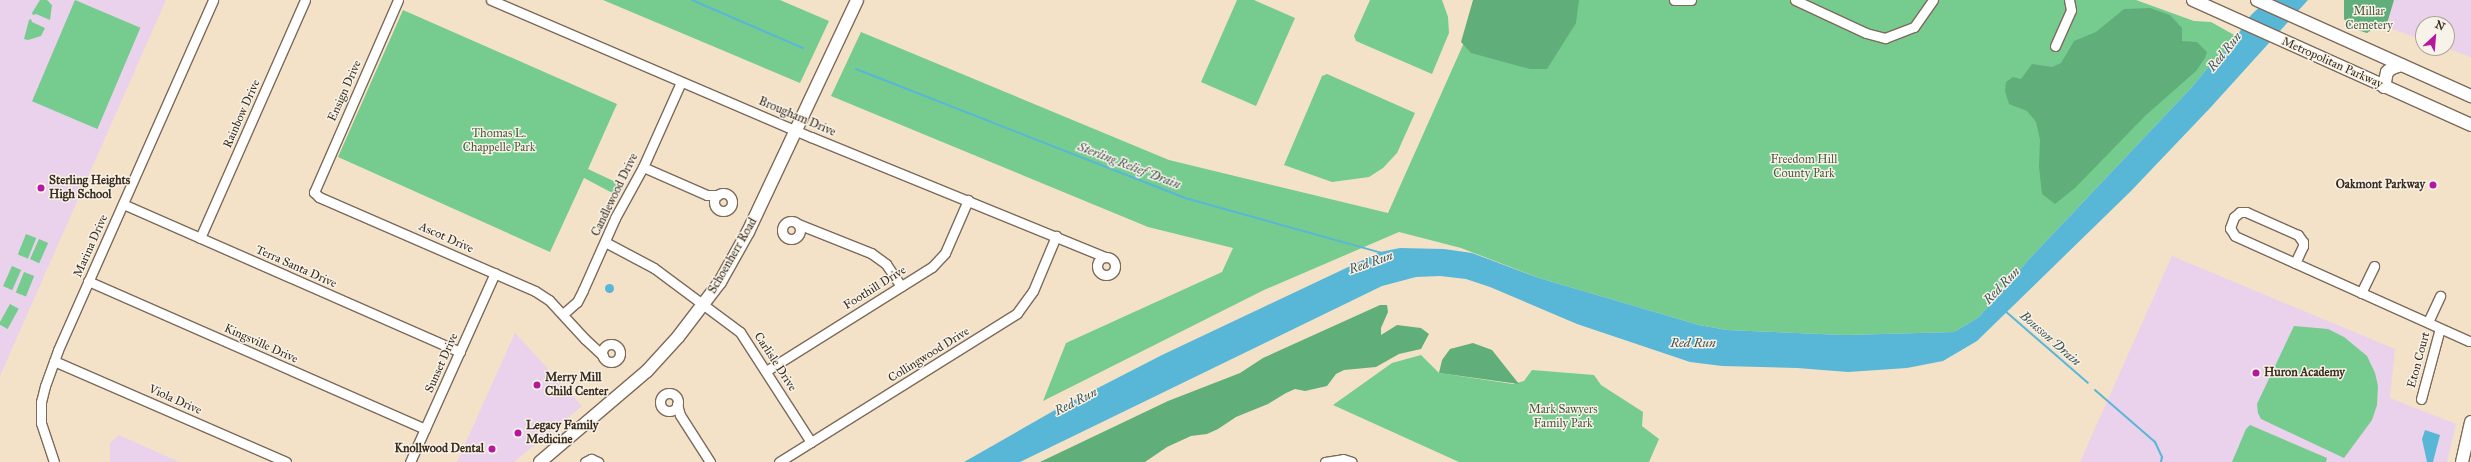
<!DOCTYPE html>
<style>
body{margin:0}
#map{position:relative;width:2471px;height:462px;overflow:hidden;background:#f4e2c8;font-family:"IM FELL Great Primer",serif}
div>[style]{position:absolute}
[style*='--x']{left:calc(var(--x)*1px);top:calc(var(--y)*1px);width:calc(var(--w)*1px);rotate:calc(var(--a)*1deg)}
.built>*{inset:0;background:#ead1ec}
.green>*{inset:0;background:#76cb8f;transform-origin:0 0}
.forest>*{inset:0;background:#60af7a}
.water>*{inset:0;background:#58b7d7}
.round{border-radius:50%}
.stream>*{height:2px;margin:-1px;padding:0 1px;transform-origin:1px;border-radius:1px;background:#58b7d7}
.roads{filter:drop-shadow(1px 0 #7c6a5a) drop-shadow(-1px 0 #7c6a5a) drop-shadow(0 1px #7c6a5a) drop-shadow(0 -1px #7c6a5a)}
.minor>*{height:9px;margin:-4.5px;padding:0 4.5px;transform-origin:4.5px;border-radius:4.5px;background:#fff}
.minor>.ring{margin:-4.5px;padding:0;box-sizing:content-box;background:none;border:9px solid #fff;border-radius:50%}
.major>*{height:12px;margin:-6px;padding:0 6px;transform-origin:6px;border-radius:6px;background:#fff}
.dots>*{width:11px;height:11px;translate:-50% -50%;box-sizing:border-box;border:2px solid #f7f3e8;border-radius:50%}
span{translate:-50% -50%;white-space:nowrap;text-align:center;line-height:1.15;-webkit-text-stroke:3px #f7f3e8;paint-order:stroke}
.park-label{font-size:12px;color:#4d5a40}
.street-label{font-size:12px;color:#3b2a1e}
.poi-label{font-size:12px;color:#3b2a1e;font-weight:700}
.left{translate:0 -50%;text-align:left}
.right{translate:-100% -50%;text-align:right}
.water-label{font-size:13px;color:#445456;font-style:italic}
.north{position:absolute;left:2415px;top:16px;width:40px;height:40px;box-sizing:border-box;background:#f7f3e8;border:1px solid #aca397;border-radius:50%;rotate:26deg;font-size:11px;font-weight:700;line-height:16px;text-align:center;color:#3b2a1e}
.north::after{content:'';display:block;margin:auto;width:14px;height:18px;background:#b5179e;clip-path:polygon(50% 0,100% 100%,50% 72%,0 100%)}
</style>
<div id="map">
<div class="built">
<i style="clip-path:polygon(0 0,166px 0,0 376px)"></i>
<i style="clip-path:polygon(2394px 0,2471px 0,2471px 57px,2446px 48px,2447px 24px,2423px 24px,2423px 40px,2386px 27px)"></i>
<i style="clip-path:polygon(2172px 256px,2395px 349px,2390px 398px,2456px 424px,2447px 462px,2080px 462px)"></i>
<i style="clip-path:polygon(515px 333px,582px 406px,514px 462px,457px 462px)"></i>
<i style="clip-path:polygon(119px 435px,179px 462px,110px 462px,110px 443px)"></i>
</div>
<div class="green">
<i style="clip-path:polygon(40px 0,47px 0,52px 5px,50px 20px,36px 14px,33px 15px,32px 13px)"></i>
<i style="left:75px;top:0;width:71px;height:110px;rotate:23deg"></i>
<i style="clip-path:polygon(603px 0,780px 0,829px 21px,800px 83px)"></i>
<i style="clip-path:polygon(1237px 0,1254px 0,1295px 18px,1256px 106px,1201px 82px)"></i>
<i style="clip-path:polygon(1370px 0,1442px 0,1448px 17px,1449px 33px,1432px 74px,1356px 41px,1354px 36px)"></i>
<i style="clip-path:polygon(1483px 0,2136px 0,2194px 21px,2211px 22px,2236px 36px,2227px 50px,2215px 59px,2191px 88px,2030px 258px,1979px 317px,1954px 332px,1845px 335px,1727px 330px,1699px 325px,1539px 278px,1461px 248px,1399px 232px,1264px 290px,1043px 401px,1066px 343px,1222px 272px,1233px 248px,1148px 227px,831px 96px,861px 32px,1169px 160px,1388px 213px)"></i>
<i style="clip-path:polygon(403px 10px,617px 104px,588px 169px,624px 186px,618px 196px,584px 178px,550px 252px,338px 157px)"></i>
<i style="clip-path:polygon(31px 19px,32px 22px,45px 28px,41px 36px,28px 40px,24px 39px,29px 20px)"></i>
<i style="clip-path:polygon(1327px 74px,1415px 113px,1397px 153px,1383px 168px,1369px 177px,1332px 182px,1284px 165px,1322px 76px)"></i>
<i style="left:26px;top:234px;width:11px;height:22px;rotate:22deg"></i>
<i style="left:39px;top:239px;width:10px;height:22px;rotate:24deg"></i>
<i style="left:12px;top:266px;width:10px;height:22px;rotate:24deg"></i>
<i style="left:24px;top:272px;width:11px;height:22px;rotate:22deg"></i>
<i style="left:10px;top:304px;width:10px;height:23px;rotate:29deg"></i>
<i style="clip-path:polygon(2294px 326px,2328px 329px,2344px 337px,2367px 356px,2375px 373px,2378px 386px,2377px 405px,2372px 420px,2344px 458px,2261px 419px,2258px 413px,2257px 404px)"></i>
<i style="clip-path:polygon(1421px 355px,1439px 373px,1513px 384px,1524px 381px,1532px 370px,1594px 375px,1601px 385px,1643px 412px,1642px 426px,1659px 439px,1649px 462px,1459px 462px,1333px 405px,1392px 363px)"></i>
<i style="clip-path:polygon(2250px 425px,2327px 458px,2326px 462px,2232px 462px,2246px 429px)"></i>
</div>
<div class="forest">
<i style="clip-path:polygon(1473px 0,1579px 0,1576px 23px,1547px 69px,1530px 69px,1471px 53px,1461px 42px)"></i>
<i style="clip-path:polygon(2344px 0,2394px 0,2386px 27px,2374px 28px,2367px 33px,2351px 28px,2344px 19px)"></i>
<i style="clip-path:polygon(2150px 8px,2170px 15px,2182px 28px,2182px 41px,2197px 42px,2207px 52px,2205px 58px,2196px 71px,2145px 116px,2075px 188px,2055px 204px,2042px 194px,2039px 167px,2040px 140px,2036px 122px,2027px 111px,2009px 104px,2005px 91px,2006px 82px,2013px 77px,2021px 79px,2032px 64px,2052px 67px,2061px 63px,2074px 41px,2096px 32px,2124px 9px)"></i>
<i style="clip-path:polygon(1380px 305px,1387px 305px,1388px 312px,1381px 328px,1381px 335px,1397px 325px,1421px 328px,1429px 334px,1421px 349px,1399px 354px,1376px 367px,1344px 370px,1336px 374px,1327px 386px,1305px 391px,1295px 389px,1286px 393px,1268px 404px,1236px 417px,1218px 429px,1207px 434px,1191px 436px,1167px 447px,1145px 462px,1040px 462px,1168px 401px,1240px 373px,1263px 358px)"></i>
<i style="clip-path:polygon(1473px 343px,1492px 350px,1519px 384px,1439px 373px,1442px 360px,1450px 349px)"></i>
</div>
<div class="water">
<i style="clip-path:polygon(2267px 0,2308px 0,2211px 107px,2131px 191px,1977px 341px,1943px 361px,1907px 368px,1848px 372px,1797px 368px,1722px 366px,1690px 362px,1577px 324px,1490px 287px,1466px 279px,1440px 276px,1416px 277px,1382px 286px,1020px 462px,964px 462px,1055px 410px,1162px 355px,1380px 252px,1400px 248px,1444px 249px,1472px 253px,1539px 278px,1699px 325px,1727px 330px,1845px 335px,1954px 332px,1979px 317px,2030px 258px,2191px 88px,2215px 59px,2227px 50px,2251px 15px)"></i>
<i class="round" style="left:604.5px;top:283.5px;width:9px;height:9px"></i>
<i style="clip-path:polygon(2425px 430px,2440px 435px,2433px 462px,2427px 462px,2422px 439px)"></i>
</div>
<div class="stream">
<i style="--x:692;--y:0;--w:121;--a:23.4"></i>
<i style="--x:856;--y:69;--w:353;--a:21.4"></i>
<i style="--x:1185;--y:198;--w:205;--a:15.6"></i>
<i style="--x:2004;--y:310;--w:111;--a:41"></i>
<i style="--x:2095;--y:390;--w:79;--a:40.9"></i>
<i style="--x:2155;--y:442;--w:17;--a:65"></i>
<i style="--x:2162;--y:457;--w:5;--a:101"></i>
</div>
<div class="roads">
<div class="minor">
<i style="--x:398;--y:0;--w:210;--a:113.6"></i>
<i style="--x:314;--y:192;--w:7;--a:45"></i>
<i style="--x:319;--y:197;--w:236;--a:23.5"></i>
<i style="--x:535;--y:291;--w:17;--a:33"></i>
<i style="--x:549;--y:300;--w:53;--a:47.3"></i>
<i style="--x:585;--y:339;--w:25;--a:43"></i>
<i style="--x:491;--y:0;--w:348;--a:23.2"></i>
<i style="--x:811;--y:137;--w:318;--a:22.2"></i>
<i style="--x:1674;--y:0;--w:17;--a:0"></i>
<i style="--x:1795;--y:0;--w:78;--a:24.9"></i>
<i style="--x:1866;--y:33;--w:20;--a:15"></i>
<i style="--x:1885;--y:38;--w:31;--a:-21"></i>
<i style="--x:1914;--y:27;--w:33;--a:-55"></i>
<i style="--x:2055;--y:46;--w:39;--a:-66"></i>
<i style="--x:2071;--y:10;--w:10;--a:-101"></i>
<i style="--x:643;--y:167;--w:70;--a:23.6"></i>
<i style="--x:707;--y:195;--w:11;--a:0"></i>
<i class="ring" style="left:714px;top:193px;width:9px;height:9px"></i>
<i style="--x:123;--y:204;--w:368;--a:23.7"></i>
<i class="ring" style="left:782px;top:221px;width:9px;height:9px"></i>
<i style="--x:798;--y:224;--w:79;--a:21.7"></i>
<i style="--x:871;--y:253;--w:19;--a:36"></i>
<i style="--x:886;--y:264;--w:27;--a:56"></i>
<i style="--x:200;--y:238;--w:260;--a:-66.2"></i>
<i style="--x:605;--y:242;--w:55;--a:28"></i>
<i style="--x:654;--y:268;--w:107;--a:36.7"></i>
<i style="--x:740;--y:332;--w:131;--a:57.2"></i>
<i class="ring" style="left:1097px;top:257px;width:9px;height:9px"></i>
<i style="--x:2295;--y:263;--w:19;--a:-65"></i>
<i style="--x:2303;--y:246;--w:4;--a:-90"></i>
<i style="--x:2303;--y:242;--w:9;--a:-126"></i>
<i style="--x:2298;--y:235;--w:57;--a:-156.1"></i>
<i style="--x:2246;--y:212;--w:6;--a:180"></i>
<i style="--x:2240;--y:212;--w:8;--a:140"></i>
<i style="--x:2234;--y:217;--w:12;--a:110"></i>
<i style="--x:2230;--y:228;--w:9;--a:58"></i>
<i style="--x:2235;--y:236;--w:256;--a:24.2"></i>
<i style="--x:2469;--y:341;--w:2;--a:0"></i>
<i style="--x:88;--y:281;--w:368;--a:23.7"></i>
<i style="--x:2361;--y:293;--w:30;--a:-64"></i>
<i style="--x:563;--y:314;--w:18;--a:-41"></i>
<i style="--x:577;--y:302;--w:13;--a:-63"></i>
<i style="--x:583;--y:290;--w:79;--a:-66"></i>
<i style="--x:615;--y:218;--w:58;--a:-61.2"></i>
<i style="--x:643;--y:167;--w:93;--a:-65.9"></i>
<i style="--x:2428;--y:322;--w:29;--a:-65"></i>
<i class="ring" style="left:602px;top:344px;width:9px;height:9px"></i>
<i style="--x:54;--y:361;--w:253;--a:23.5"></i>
<i style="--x:766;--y:371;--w:196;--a:-32.1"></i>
<i style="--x:932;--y:267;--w:19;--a:-47"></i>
<i style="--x:945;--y:253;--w:58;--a:-66.5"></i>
<i class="ring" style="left:660px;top:393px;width:9px;height:9px"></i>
<i style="--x:2421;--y:399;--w:73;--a:-75"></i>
<i style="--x:677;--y:404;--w:11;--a:75"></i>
<i style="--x:680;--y:415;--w:56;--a:57.4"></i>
<i style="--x:54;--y:462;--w:41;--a:-108.4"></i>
<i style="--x:41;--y:423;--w:21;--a:-90"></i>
<i style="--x:41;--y:402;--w:16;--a:-76"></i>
<i style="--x:45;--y:386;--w:38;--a:-70"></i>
<i style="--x:58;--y:350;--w:383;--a:-66.1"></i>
<i style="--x:410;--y:462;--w:207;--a:-65.8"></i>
<i style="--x:585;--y:462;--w:7;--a:-27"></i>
<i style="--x:591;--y:459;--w:8;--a:23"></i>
<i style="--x:779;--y:462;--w:281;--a:-32"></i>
<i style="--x:1017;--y:313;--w:27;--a:-54"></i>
<i style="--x:1033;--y:291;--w:60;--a:-67.3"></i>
<i style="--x:1325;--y:462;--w:18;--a:-9"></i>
<i style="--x:1343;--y:459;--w:9;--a:18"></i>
</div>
<div class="major">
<i style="--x:2193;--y:0;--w:305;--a:24.2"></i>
<i style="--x:2257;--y:0;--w:235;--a:24.2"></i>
<i style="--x:2384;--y:87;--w:15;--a:-79"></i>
<i style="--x:2387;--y:72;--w:6;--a:-39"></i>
<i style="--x:2392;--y:68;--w:10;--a:-17"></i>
<i style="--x:540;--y:462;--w:140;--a:-40.4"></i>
<i style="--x:647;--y:371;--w:46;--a:-47.6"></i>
<i style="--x:678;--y:337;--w:69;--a:-52.6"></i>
<i style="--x:720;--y:282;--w:57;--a:-60.8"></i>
<i style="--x:748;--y:232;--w:256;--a:-64.8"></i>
<i style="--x:2462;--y:462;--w:41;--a:-77.3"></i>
</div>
</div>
<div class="dots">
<i style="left:2433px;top:185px;background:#b5179e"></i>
<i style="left:41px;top:188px;background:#b5179e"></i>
<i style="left:2256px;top:373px;background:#b5179e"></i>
<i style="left:537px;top:385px;background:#b5179e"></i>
<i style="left:518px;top:433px;background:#b5179e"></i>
<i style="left:492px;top:449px;background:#b5179e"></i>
</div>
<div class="park-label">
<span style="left:2369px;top:19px">Millar<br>Cemetery</span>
<span style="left:499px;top:141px">Thomas L.<br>Chappelle Park</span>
<span style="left:1804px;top:167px">Freedom Hill<br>County Park</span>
<span style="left:1563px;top:417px">Mark Sawyers<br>Family Park</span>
</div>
<div class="street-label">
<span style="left:2332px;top:63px;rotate:24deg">Metropolitan Parkway</span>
<span style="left:345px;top:91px;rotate:-66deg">Ensign Drive</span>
<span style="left:242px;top:114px;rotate:-66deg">Rainbow Drive</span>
<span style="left:797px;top:117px;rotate:23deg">Brougham Drive</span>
<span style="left:615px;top:195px;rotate:-64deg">Candlewood Drive</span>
<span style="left:446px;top:238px;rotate:24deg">Ascot Drive</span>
<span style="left:91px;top:246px;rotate:-66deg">Marina Drive</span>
<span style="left:733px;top:256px;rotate:-60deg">Schoenherr Road</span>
<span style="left:296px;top:267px;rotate:24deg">Terra Santa Drive</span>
<span style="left:875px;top:288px;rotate:-32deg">Foothill Drive</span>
<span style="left:261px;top:344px;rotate:24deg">Kingsville Drive</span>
<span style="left:929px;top:355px;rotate:-32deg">Collingwood Drive</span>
<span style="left:2419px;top:360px;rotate:-75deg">Eton Court</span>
<span style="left:775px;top:362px;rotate:57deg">Carlisle Drive</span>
<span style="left:442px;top:363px;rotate:-66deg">Sunset Drive</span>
<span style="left:175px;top:400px;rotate:24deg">Viola Drive</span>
</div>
<div class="poi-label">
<span class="left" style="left:49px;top:188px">Sterling Heights<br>High School</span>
<span class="right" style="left:2425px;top:185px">Oakmont Parkway</span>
<span class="left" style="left:2264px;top:373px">Huron Academy</span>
<span class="left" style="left:545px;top:385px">Merry Mill<br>Child Center</span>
<span class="left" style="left:526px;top:433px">Legacy Family<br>Medicine</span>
<span class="right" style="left:484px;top:449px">Knollwood Dental</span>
</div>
<div class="water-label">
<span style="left:2225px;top:52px;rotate:-51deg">Red Run</span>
<span style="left:1129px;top:166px;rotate:21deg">Sterling Relief Drain</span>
<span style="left:1371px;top:263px;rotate:-19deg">Red Run</span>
<span style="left:2002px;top:286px;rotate:-46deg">Red Run</span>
<span style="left:2050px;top:339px;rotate:41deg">Bousson Drain</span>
<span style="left:1693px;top:343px">Red Run</span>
<span style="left:1076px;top:402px;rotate:-27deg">Red Run</span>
</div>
<div class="north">N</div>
</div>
